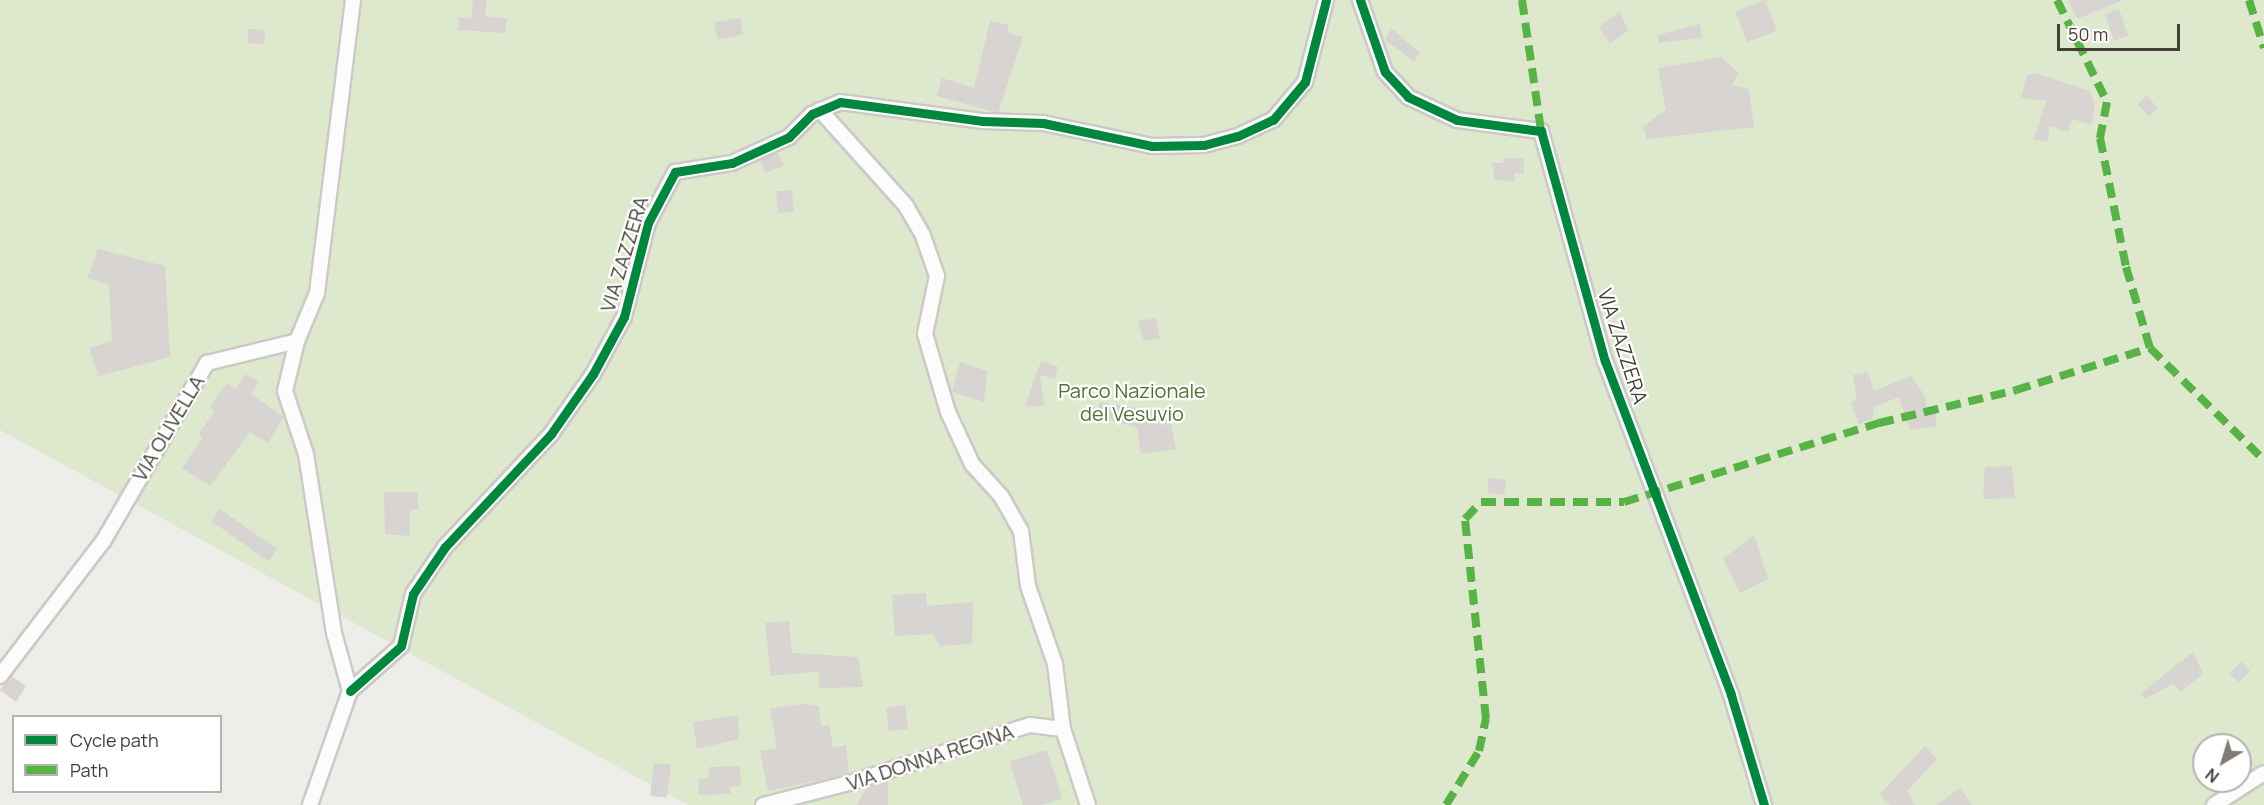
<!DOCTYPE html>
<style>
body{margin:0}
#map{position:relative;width:2264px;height:805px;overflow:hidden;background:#efedea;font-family:Manrope,sans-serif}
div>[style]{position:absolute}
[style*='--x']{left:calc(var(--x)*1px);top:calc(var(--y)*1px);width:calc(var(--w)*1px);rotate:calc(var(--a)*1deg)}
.green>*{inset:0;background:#dee8cc}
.building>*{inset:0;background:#d7d4d1;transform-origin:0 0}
.roads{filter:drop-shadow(2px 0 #ccc9c6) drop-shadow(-2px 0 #ccc9c6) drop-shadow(0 2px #ccc9c6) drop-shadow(0 -2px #ccc9c6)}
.street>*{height:14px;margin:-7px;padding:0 7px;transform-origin:7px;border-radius:7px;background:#fdfcfc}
.quiet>*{height:8px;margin-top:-4px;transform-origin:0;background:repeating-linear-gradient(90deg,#57b346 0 15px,transparent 0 23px)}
.cycleway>*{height:9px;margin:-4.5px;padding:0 4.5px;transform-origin:4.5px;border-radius:4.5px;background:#00873e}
span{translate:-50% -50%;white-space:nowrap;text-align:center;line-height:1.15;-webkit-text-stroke:4.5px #fff;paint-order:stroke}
.street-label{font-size:20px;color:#453e36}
.park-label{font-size:20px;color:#4c732e}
.legend{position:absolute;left:12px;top:715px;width:210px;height:78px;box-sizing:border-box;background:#fff;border:2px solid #b5b2af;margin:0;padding:8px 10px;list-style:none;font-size:18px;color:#453e36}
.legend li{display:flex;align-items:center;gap:12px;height:30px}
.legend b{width:30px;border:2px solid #b5b2af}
.north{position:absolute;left:2192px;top:733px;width:60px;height:60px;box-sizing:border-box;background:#fff;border:2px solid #b5b2af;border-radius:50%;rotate:218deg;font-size:16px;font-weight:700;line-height:24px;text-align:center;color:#453e36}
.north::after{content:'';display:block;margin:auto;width:21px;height:27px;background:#807b75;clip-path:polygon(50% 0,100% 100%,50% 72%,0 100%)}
.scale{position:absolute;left:2057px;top:24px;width:123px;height:27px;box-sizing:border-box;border:3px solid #453e36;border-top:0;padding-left:8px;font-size:18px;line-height:21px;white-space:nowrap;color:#453e36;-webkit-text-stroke:4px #fff;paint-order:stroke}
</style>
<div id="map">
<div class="green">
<i style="clip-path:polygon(evenodd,0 0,2264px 0,2264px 805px,688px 805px,0 430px,0 0,2204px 745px,2240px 745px,2240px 781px,2204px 781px,2204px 745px)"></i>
</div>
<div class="building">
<i style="clip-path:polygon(473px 0,487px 0,485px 16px,507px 19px,505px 33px,458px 30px,459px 17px,471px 19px)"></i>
<i style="left:1765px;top:0;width:33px;height:32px;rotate:69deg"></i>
<i style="clip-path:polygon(2069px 0,2123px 0,2077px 19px)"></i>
<i style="left:2119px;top:9px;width:28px;height:15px;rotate:71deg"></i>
<i style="clip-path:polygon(1620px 11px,1628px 31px,1610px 43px,1599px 27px)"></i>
<i style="left:740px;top:18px;width:17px;height:26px;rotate:80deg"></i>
<i style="clip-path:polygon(990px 21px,1009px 25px,1007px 32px,1023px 37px,998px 113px,937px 96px,942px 78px,974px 88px)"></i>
<i style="clip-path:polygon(1700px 24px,1702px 38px,1659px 43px,1658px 35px)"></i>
<i style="clip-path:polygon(1391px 28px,1420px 53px,1414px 61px,1385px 40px)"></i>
<i style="left:248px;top:29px;width:17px;height:14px;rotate:3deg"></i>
<i style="clip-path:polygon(1721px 57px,1739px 73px,1732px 85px,1749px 89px,1754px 127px,1647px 139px,1643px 127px,1666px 109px,1658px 68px)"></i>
<i style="clip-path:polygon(2035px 73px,2089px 91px,2095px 103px,2092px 125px,2072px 119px,2068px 132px,2050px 126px,2047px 142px,2034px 139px,2046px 101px,2021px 98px,2027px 75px)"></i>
<i style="clip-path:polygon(2146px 95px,2158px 108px,2149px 117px,2138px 104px)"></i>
<i style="clip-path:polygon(777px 152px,784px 166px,765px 173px,760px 160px)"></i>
<i style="clip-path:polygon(1503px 158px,1524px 158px,1524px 173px,1514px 173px,1516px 181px,1495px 180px,1492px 163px,1503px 163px)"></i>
<i style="left:792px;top:190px;width:22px;height:16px;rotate:85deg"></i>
<i style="clip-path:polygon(98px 249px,165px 266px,170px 357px,99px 376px,89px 348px,112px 341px,109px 285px,87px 278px)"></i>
<i style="clip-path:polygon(1156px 318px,1160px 338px,1144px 341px,1138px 321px)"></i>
<i style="clip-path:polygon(1041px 361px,1058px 367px,1055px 379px,1040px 375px,1044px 406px,1025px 406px)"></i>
<i style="clip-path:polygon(960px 362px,987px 371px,984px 402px,952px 392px)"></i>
<i style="clip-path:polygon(1868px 372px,1874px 391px,1911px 376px,1925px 396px,1927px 414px,1935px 412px,1937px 426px,1910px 430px,1899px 397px,1874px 407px,1872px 419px,1859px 424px,1851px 402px,1857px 400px,1853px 375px)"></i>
<i style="clip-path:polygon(245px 374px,259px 382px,251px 394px,284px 417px,268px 443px,250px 432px,210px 486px,182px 468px,202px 438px,199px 433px,215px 411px,210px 407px,218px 394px,228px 383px,236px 389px)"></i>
<i style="clip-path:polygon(1100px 402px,1156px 411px,1154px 422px,1170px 419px,1176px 449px,1141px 454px,1137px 428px,1095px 415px)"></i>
<i style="clip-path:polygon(2012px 466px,2015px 498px,1983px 499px,1985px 467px)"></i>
<i style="left:1489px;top:478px;width:17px;height:15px;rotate:7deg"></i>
<i style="clip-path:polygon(384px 492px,418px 492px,418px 510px,410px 510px,410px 536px,385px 534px)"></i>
<i style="left:220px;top:509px;width:70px;height:15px;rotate:35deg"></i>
<i style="clip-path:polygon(1754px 535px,1768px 579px,1740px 593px,1723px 559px)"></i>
<i style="clip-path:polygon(926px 593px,927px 606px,973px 602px,972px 644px,940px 646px,933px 634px,895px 636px,892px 595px)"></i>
<i style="clip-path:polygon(789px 621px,792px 653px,858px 657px,863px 687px,819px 688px,819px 671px,771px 676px,765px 623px)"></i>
<i style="clip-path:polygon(2193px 652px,2203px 674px,2181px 691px,2173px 684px,2145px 699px,2141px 693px)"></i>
<i style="clip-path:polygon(2241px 661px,2250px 671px,2239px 682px,2229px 674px)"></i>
<i style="clip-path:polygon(11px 676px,26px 686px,16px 702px,0 690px)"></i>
<i style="clip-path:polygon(801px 704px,819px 706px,821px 726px,829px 725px,833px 748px,846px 745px,849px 774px,768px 791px,760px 751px,777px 748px,770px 709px)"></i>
<i style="left:905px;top:705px;width:24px;height:19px;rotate:83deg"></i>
<i style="clip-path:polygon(738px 715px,739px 739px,697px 749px,693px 722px)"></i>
<i style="clip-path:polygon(1925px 746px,1937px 759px,1907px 791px,1915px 805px,1890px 805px,1880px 794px)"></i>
<i style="left:1047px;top:750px;width:51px;height:39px;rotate:73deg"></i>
<i style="left:654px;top:763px;width:17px;height:33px;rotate:7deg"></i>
<i style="clip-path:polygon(740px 766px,741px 786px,730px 787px,730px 794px,699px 795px,698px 779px,709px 778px,709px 767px)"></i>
<i style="clip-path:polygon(888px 780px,888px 805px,857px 805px,867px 787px)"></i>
<i style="clip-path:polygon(1960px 788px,1972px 805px,1937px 805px)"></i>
</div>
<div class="roads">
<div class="street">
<i style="--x:1360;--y:0;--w:76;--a:70.9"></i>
<i style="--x:1385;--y:72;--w:34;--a:47"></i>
<i style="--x:1408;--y:97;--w:54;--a:25.1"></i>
<i style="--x:1457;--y:120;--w:85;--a:7.5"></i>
<i style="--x:1541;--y:131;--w:239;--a:74.5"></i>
<i style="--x:1605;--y:361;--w:357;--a:69.3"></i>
<i style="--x:1731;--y:695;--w:115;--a:73.3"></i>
<i style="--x:820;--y:110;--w:129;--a:48.1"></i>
<i style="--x:906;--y:206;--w:34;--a:60"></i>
<i style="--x:923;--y:236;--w:42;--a:70.7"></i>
<i style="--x:937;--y:276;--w:59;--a:101.7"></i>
<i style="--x:925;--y:334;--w:81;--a:73.6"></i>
<i style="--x:948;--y:412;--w:57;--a:65.2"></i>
<i style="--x:972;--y:464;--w:43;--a:47.8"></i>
<i style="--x:1001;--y:496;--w:40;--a:60.3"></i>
<i style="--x:1021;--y:531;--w:55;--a:82.7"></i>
<i style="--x:1028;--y:586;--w:83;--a:70.9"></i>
<i style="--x:1055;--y:664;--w:65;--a:83"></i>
<i style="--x:1063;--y:729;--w:80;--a:71.8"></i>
<i style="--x:297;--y:341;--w:51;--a:103.5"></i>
<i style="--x:285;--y:391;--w:66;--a:71.6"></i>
<i style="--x:306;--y:454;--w:181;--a:81.1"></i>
<i style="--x:334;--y:633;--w:60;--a:74.6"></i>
<i style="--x:0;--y:676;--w:171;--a:-52.6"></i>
<i style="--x:104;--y:540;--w:205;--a:-59.8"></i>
<i style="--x:207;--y:363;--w:93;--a:-13.7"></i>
<i style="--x:297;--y:341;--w:52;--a:-67.4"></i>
<i style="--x:317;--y:293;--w:295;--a:-83"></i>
<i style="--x:350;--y:691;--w:68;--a:-41.4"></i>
<i style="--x:401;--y:646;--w:53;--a:-77"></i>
<i style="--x:413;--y:594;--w:57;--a:-55.8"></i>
<i style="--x:445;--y:547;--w:155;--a:-46.8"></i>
<i style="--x:551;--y:434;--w:73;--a:-55"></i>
<i style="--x:593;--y:374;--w:65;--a:-61.5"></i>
<i style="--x:624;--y:317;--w:97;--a:-75.7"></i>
<i style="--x:648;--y:223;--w:58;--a:-62.1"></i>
<i style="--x:675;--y:172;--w:58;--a:-9"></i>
<i style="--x:732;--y:163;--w:63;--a:-24.5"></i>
<i style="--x:789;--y:137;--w:33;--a:-45"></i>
<i style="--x:812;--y:114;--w:30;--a:-23"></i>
<i style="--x:840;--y:102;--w:143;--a:7.6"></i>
<i style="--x:982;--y:121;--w:61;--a:1.9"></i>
<i style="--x:1043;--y:123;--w:111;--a:11.9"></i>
<i style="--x:1152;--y:146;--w:52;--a:-1.1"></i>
<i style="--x:1204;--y:145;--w:35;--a:-15"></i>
<i style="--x:1238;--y:136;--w:38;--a:-25"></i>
<i style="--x:1273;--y:120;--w:50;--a:-49.9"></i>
<i style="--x:1305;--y:82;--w:85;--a:-75.6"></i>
<i style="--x:310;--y:805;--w:121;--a:-70.7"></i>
<i style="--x:763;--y:805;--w:93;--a:-14.3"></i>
<i style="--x:853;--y:782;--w:186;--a:-17.9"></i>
<i style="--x:1030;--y:725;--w:33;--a:7"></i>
<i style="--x:2214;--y:805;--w:59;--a:-32.6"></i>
</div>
</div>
<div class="quiet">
<i style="--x:1522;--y:0;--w:132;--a:81.7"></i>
<i style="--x:2057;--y:0;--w:114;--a:63.9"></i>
<i style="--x:2107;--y:102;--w:37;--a:101"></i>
<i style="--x:2100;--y:138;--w:132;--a:78.6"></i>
<i style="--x:2126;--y:267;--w:84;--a:73.5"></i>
<i style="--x:2150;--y:348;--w:160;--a:44.5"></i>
<i style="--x:2249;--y:0;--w:50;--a:72.6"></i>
<i style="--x:1446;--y:805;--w:63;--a:-58.6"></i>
<i style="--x:1479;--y:751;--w:33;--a:-78"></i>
<i style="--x:1486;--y:719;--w:201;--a:-96"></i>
<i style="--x:1465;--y:519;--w:23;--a:-47"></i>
<i style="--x:1481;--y:502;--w:143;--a:0"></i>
<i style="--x:1624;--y:502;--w:267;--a:-17.2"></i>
<i style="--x:1879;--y:423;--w:141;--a:-13.5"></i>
<i style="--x:2016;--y:390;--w:140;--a:-17.4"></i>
</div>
<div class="cycleway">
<i style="--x:1360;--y:0;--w:76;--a:70.9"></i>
<i style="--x:1385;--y:72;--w:34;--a:47"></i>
<i style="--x:1408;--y:97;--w:54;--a:25.1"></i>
<i style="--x:1457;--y:120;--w:85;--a:7.5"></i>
<i style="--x:1541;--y:131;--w:239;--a:74.5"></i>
<i style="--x:1605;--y:361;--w:357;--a:69.3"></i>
<i style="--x:1731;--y:695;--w:115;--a:73.3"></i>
<i style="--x:350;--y:691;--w:68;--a:-41.4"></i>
<i style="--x:401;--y:646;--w:53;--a:-77"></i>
<i style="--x:413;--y:594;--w:57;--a:-55.8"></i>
<i style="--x:445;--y:547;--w:155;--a:-46.8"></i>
<i style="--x:551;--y:434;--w:73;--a:-55"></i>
<i style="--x:593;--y:374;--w:65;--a:-61.5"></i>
<i style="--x:624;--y:317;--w:97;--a:-75.7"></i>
<i style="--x:648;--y:223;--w:58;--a:-62.1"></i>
<i style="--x:675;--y:172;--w:58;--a:-9"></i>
<i style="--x:732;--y:163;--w:63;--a:-24.5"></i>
<i style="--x:789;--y:137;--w:33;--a:-45"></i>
<i style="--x:812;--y:114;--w:30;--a:-23"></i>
<i style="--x:840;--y:102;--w:143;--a:7.6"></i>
<i style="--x:982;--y:121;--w:61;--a:1.9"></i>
<i style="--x:1043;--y:123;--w:111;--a:11.9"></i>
<i style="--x:1152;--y:146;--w:52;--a:-1.1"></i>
<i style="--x:1204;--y:145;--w:35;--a:-15"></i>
<i style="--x:1238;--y:136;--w:38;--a:-25"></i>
<i style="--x:1273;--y:120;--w:50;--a:-49.9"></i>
<i style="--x:1305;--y:82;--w:85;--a:-75.6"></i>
</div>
<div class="street-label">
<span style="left:624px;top:254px;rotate:-73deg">VIA ZAZZERA</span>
<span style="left:1623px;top:346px;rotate:72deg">VIA ZAZZERA</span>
<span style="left:168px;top:428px;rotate:-59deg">VIA OLIVELLA</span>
<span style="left:930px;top:757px;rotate:-18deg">VIA DONNA REGINA</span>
</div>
<div class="park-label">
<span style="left:1132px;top:402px">Parco Nazionale<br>del Vesuvio</span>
</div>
<ul class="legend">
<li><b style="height:8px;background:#00873e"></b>Cycle path</li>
<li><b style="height:8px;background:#57b346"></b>Path</li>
</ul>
<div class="north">N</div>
<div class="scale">50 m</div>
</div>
